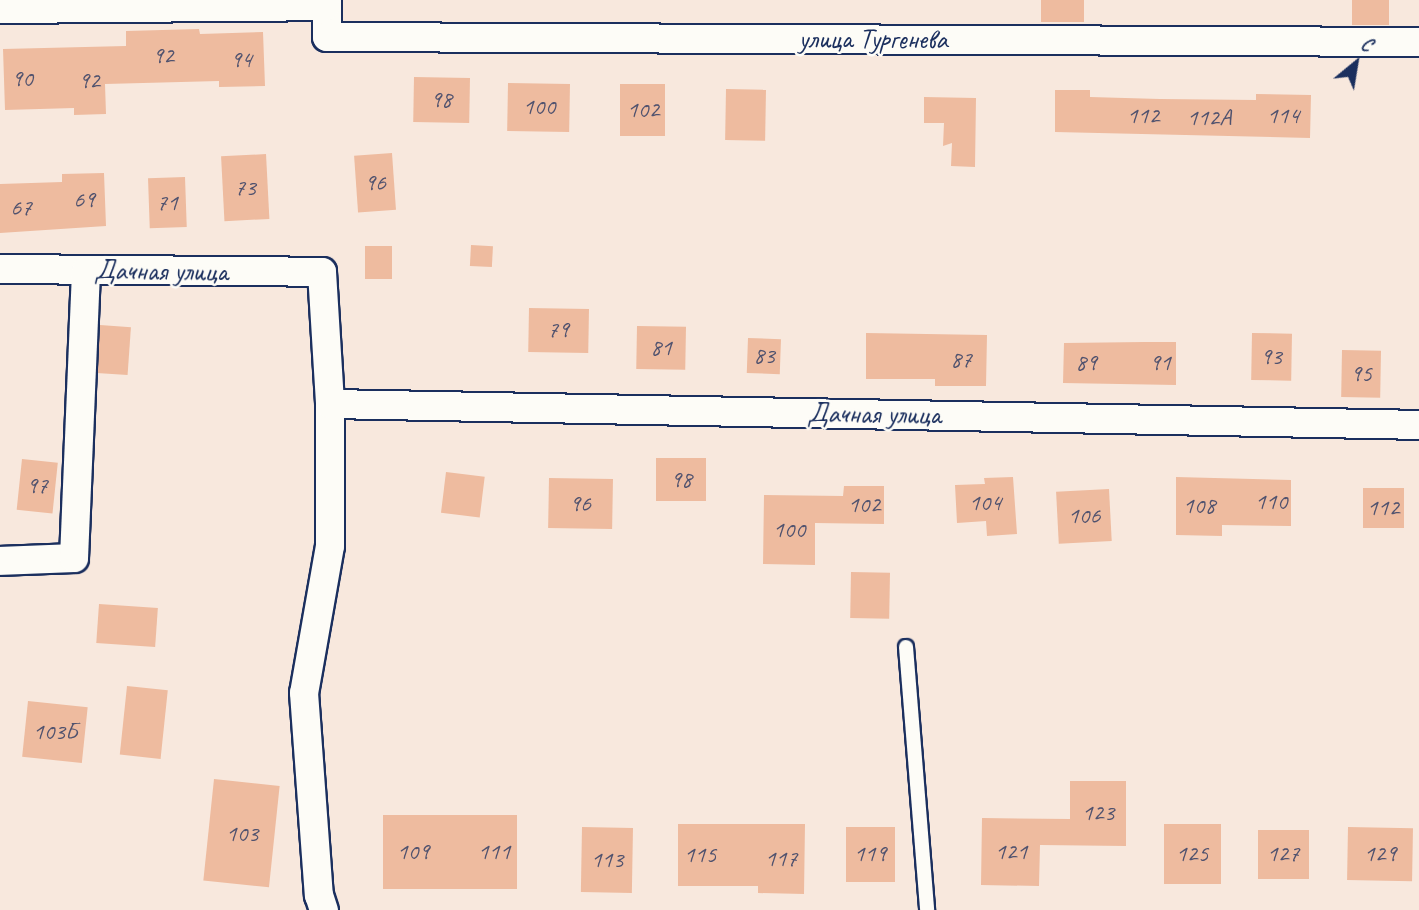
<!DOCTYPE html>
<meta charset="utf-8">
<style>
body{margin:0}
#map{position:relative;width:1419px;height:910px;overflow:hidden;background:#f8e8dd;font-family:Caveat,sans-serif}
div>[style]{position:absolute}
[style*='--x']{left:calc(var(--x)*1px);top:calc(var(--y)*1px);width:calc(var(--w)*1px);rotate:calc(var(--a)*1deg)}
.building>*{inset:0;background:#eebb9f;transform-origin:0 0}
.roads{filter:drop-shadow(2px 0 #1b2f5e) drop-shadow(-2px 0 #1b2f5e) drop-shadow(0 2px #1b2f5e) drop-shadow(0 -2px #1b2f5e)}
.lane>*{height:14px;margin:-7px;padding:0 7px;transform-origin:7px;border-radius:7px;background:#fdfcf7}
.street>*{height:28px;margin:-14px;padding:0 14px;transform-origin:14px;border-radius:14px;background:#fdfcf7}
span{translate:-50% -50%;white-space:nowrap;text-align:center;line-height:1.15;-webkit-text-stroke:5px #fdfcf7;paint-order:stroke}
.number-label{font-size:24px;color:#50526e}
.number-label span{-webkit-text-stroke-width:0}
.street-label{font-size:28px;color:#1b2f5e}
.north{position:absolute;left:1321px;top:28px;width:70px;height:70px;-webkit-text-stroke:5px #fdfcf7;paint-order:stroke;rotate:30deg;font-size:19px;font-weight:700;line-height:28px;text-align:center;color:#1b2f5e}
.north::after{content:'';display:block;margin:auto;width:24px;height:32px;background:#1b2f5e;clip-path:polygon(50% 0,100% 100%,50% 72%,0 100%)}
</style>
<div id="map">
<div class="building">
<i style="left:1041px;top:0;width:43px;height:22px"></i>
<i style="left:1352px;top:0;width:37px;height:25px"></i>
<i style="clip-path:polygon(199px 29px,200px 34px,263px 32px,265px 86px,219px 87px,219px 81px,105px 84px,106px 114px,74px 115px,74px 108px,5px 110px,3px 49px,126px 46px,126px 31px)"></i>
<i style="left:414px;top:77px;width:56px;height:45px;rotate:1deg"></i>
<i style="left:508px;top:83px;width:62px;height:48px;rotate:1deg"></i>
<i style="left:620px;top:84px;width:45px;height:52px"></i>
<i style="left:726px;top:89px;width:40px;height:51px;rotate:1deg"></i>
<i style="clip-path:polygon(1055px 90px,1090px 90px,1090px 97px,1160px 99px,1256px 100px,1256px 94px,1311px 95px,1310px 138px,1055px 132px)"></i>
<i style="clip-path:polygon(924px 97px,976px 98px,975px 167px,951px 166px,952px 143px,943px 146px,944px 123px,924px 123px)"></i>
<i style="left:392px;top:153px;width:57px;height:38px;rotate:86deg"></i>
<i style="left:266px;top:154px;width:65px;height:45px;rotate:87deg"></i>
<i style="clip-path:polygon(104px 173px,106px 226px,0 233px,0 184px,62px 182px,62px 174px)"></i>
<i style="left:185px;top:177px;width:50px;height:37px;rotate:88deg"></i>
<i style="left:471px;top:245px;width:22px;height:21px;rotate:3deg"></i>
<i style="left:365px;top:246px;width:27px;height:33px"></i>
<i style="left:529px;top:308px;width:60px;height:44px;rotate:1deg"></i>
<i style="left:100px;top:325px;width:31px;height:48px;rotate:4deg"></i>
<i style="left:637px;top:326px;width:49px;height:43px;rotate:1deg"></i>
<i style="clip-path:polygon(866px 333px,987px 335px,986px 386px,935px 386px,935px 379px,866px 379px)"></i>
<i style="left:1252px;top:333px;width:40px;height:47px;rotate:1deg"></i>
<i style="left:748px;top:338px;width:33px;height:35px;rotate:2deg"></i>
<i style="clip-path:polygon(1144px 342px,1176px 342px,1176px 385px,1063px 383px,1064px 343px)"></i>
<i style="left:1342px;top:350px;width:39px;height:47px;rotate:1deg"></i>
<i style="left:656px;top:458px;width:50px;height:43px"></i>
<i style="left:22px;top:459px;width:36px;height:51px;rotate:6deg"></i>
<i style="left:446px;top:472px;width:39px;height:41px;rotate:7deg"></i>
<i style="clip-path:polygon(1013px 477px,1017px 534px,987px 536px,986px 521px,957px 523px,955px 485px,985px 484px,984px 478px)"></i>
<i style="clip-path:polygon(1176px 477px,1291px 480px,1291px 526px,1222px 525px,1222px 536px,1176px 535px)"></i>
<i style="left:549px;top:478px;width:64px;height:50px;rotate:1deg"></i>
<i style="clip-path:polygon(844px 486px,884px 486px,884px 524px,815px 523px,815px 565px,763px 564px,764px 495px,843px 496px)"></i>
<i style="left:1404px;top:488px;width:40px;height:41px;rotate:90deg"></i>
<i style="left:1109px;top:489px;width:52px;height:53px;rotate:87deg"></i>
<i style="left:851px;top:572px;width:39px;height:46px;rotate:1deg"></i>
<i style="left:99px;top:604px;width:59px;height:39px;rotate:4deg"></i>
<i style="left:127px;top:686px;width:41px;height:69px;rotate:6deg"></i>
<i style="left:28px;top:701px;width:60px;height:56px;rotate:6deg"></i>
<i style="left:214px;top:779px;width:66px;height:102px;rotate:6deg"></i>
<i style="clip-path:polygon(1070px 781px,1126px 781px,1126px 846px,1040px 845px,1039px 886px,981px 885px,982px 818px,1070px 819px)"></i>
<i style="left:383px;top:815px;width:134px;height:74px"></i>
<i style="clip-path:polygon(678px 824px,805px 824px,804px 894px,758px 893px,758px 886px,678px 886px)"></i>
<i style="left:1164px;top:824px;width:57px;height:60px"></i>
<i style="left:582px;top:827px;width:51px;height:65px;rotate:1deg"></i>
<i style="left:846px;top:827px;width:49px;height:55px"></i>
<i style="left:1348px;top:827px;width:65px;height:53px;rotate:1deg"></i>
<i style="left:1258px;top:830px;width:51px;height:49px"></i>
</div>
<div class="roads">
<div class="lane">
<i style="--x:906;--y:647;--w:264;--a:85.4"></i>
</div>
<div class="street">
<i style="--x:327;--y:0;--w:37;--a:90"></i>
<i style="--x:327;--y:37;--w:1092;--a:0.26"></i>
<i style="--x:0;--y:9;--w:325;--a:-0.5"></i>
<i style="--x:0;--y:269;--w:322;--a:0.5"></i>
<i style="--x:322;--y:272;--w:132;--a:86.5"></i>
<i style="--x:330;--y:404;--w:142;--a:90"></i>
<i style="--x:330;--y:546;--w:149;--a:100"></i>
<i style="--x:304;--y:693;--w:203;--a:85.8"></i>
<i style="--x:319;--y:895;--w:16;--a:72"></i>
<i style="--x:330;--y:404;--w:1089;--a:1.1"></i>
<i style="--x:0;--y:561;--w:74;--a:-2.3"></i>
<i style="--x:74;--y:558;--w:288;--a:-87.6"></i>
</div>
</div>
<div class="number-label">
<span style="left:163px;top:56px">92</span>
<span style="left:241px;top:60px">94</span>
<span style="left:22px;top:79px">90</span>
<span style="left:89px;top:81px">92</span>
<span style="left:441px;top:100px">98</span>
<span style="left:539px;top:107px">100</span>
<span style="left:643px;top:110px">102</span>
<span style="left:1143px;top:116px">112</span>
<span style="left:1283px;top:116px">114</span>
<span style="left:1209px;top:118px">112А</span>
<span style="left:375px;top:183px">96</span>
<span style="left:245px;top:188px">73</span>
<span style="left:84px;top:200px">69</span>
<span style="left:167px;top:203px">71</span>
<span style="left:21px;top:208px">67</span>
<span style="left:558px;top:330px">79</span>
<span style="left:661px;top:348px">81</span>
<span style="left:764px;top:356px">83</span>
<span style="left:1271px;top:357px">93</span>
<span style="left:961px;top:360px">87</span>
<span style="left:1086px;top:363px">89</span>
<span style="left:1160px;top:363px">91</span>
<span style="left:1361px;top:374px">95</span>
<span style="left:681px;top:480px">98</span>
<span style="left:37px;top:486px">97</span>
<span style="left:1271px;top:502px">110</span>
<span style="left:985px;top:503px">104</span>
<span style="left:580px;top:504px">96</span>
<span style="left:864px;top:505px">102</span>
<span style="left:1199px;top:506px">108</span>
<span style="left:1383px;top:508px">112</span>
<span style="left:1084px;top:516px">106</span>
<span style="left:789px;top:530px">100</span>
<span style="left:55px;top:732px">103Б</span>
<span style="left:1098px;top:813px">123</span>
<span style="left:242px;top:834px">103</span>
<span style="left:413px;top:852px">109</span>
<span style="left:494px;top:852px">111</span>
<span style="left:1011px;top:852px">121</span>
<span style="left:870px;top:854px">119</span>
<span style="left:1192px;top:854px">125</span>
<span style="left:1283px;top:854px">127</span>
<span style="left:1380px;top:854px">129</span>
<span style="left:700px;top:855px">115</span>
<span style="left:781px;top:859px">117</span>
<span style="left:607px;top:860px">113</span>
</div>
<div class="street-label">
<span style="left:873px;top:39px">улица Тургенева</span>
<span style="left:161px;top:271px;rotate:1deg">Дачная улица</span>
<span style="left:874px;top:414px;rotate:1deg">Дачная улица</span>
</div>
<div class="north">С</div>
</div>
